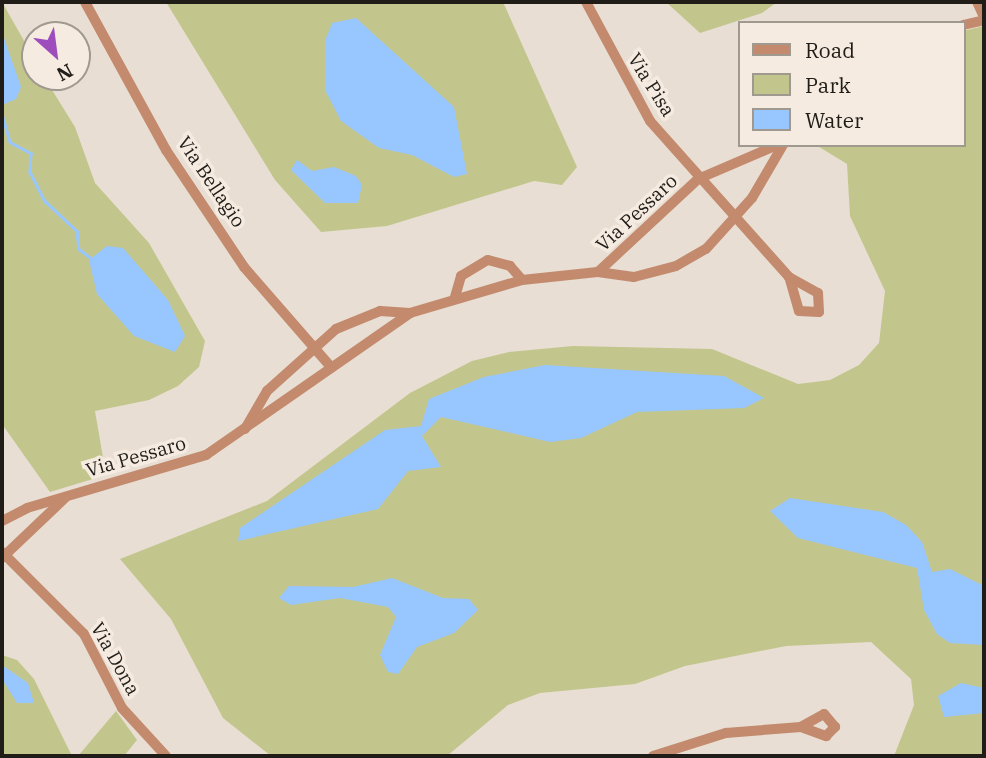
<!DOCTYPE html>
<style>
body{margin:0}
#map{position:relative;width:986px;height:758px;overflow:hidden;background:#e8ded3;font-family:"IBM Plex Serif",serif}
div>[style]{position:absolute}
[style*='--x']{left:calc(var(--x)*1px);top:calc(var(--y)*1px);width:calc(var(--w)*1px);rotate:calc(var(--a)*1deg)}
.green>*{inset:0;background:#c2c68c}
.water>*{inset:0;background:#98c6ff}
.stream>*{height:2.5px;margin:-1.25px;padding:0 1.25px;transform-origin:1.25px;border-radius:1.25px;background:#98c6ff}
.minor>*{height:10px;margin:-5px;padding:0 5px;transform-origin:5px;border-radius:5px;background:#c38a6d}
span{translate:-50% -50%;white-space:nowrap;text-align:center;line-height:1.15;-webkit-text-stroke:7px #f5ebe0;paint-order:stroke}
.street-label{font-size:19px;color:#201d19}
.frame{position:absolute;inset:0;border:4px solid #201d19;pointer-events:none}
.legend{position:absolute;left:738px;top:21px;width:228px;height:126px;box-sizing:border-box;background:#f5ebe0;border:2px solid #a09990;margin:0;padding:9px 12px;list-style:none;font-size:21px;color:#201d19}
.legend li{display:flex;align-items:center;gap:14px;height:35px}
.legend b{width:35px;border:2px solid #a09990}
.north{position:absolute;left:21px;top:21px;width:70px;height:70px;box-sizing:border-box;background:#f5ebe0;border:2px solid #a09990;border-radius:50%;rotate:152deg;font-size:19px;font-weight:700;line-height:28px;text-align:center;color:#201d19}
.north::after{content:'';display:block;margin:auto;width:24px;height:32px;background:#9e4dbc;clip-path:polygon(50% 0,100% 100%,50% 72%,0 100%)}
</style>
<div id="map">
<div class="green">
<i style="clip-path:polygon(2px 2px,35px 60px,35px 77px,44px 77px,75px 127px,95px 183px,149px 243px,205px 341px,199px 367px,178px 386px,149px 400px,95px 411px,106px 475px,50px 492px,2px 424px)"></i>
<i style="clip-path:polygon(166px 2px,503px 2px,577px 167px,562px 185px,534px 181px,387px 226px,321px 232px,275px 180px)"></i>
<i style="clip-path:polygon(666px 2px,777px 2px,762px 13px,700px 33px)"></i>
<i style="clip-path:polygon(984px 26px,984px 756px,894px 756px,914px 705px,911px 679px,871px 642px,786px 646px,685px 666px,635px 684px,540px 693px,508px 705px,447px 756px,271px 756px,223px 718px,171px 619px,120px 559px,267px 501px,410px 393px,472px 361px,509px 352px,573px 346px,712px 349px,798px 384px,830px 380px,859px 365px,879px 343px,885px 291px,850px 216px,847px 164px,816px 145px,963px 145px,963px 31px)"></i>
<i style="clip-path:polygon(2px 655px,17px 660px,34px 679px,72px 756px,2px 756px)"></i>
<i style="clip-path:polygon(116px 711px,137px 740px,124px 756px,78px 756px)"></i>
</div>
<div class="water">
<i style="clip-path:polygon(356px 18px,454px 107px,467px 174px,454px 177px,412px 155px,379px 148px,341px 121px,325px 90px,325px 41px,332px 23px)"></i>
<i style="clip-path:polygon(2px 32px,21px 87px,16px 99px,2px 105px)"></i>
<i style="clip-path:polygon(297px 160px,312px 171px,334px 167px,356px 176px,362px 185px,358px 203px,325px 203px,291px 170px)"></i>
<i style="clip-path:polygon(107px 246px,123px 248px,168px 300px,185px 336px,175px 352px,134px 336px,97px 294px,89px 260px)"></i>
<i style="clip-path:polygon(545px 365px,724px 376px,764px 398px,744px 408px,637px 412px,581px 438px,550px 442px,441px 417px,422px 436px,441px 467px,408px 471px,378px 509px,238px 541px,240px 528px,385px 430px,421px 426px,429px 399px,484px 377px)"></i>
<i style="clip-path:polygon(790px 498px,883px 512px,906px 525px,922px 542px,932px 572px,950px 569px,984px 586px,984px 645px,950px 643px,937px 634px,924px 610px,917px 568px,798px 538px,770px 511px)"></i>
<i style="clip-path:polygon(392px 578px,443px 598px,469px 599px,478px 610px,454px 633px,417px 647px,398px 674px,388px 672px,380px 655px,396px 617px,388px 607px,340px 598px,291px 605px,279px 598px,289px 586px,353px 587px)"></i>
<i style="clip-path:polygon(2px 665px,28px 683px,34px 703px,17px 703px,2px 679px)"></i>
<i style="clip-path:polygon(961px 683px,984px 688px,984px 713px,944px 717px,938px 696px)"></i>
</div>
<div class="stream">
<i style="--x:2;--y:114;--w:29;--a:74"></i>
<i style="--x:10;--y:142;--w:24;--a:28"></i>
<i style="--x:31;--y:153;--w:19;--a:93"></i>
<i style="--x:30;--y:172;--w:33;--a:63"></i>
<i style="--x:45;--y:201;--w:44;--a:43.2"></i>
<i style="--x:77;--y:231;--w:18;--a:84"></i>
<i style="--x:79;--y:249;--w:15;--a:37"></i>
</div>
<div class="minor">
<i style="--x:85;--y:2;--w:169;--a:61.3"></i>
<i style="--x:166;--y:150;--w:141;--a:56.3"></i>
<i style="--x:244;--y:267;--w:133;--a:49"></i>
<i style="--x:586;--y:2;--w:135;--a:61.7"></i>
<i style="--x:650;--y:121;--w:209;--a:48.3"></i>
<i style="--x:789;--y:277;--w:33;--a:29"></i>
<i style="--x:818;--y:293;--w:19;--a:87"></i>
<i style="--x:819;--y:312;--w:20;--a:-177"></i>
<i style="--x:799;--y:311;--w:35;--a:-106"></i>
<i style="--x:977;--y:2;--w:17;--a:65"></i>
<i style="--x:963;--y:25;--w:22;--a:-13"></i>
<i style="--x:598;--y:272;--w:36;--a:8"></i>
<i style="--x:634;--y:277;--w:43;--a:-14.7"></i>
<i style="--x:676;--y:266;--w:34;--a:-30"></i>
<i style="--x:706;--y:249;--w:69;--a:-48"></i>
<i style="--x:752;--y:198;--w:61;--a:-59.7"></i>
<i style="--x:455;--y:297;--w:22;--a:-74"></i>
<i style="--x:461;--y:276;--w:31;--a:-31"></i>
<i style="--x:488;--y:260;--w:23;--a:15"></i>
<i style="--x:510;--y:266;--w:18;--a:49"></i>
<i style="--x:245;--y:429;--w:44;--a:-59.9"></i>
<i style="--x:267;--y:391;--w:93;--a:-41.9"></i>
<i style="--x:336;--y:329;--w:48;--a:-22.2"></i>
<i style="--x:380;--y:311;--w:30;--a:4"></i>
<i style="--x:2;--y:521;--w:28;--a:-27"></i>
<i style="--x:27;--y:508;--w:187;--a:-16.5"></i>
<i style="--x:206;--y:455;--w:249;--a:-34.8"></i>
<i style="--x:410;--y:313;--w:117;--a:-16.4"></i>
<i style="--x:522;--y:280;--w:76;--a:-6"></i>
<i style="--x:598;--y:272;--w:137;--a:-42.9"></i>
<i style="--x:698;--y:179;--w:86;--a:-23.3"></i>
<i style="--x:2;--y:552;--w:116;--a:45"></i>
<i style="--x:84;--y:634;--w:83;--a:62.8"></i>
<i style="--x:122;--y:708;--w:65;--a:47.5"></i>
<i style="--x:2;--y:558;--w:87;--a:-43.6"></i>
<i style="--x:653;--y:756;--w:77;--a:-17.5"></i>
<i style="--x:726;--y:733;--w:75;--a:-4.6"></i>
<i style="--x:801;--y:727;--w:27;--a:20"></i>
<i style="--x:826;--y:736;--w:13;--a:-45"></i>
<i style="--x:835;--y:727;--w:17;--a:-130"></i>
<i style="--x:824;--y:714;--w:26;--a:151"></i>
</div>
<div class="street-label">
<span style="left:651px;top:85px;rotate:58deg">Via Pisa</span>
<span style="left:211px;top:182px;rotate:56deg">Via Bellagio</span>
<span style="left:637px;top:213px;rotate:-43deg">Via Pessaro</span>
<span style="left:136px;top:457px;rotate:-16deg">Via Pessaro</span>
<span style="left:115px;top:659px;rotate:61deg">Via Dona</span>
</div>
<div class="frame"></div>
<ul class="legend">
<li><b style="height:9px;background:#c38a6d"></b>Road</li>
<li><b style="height:19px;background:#c2c68c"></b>Park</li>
<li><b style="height:19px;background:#98c6ff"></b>Water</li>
</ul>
<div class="north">N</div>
</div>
